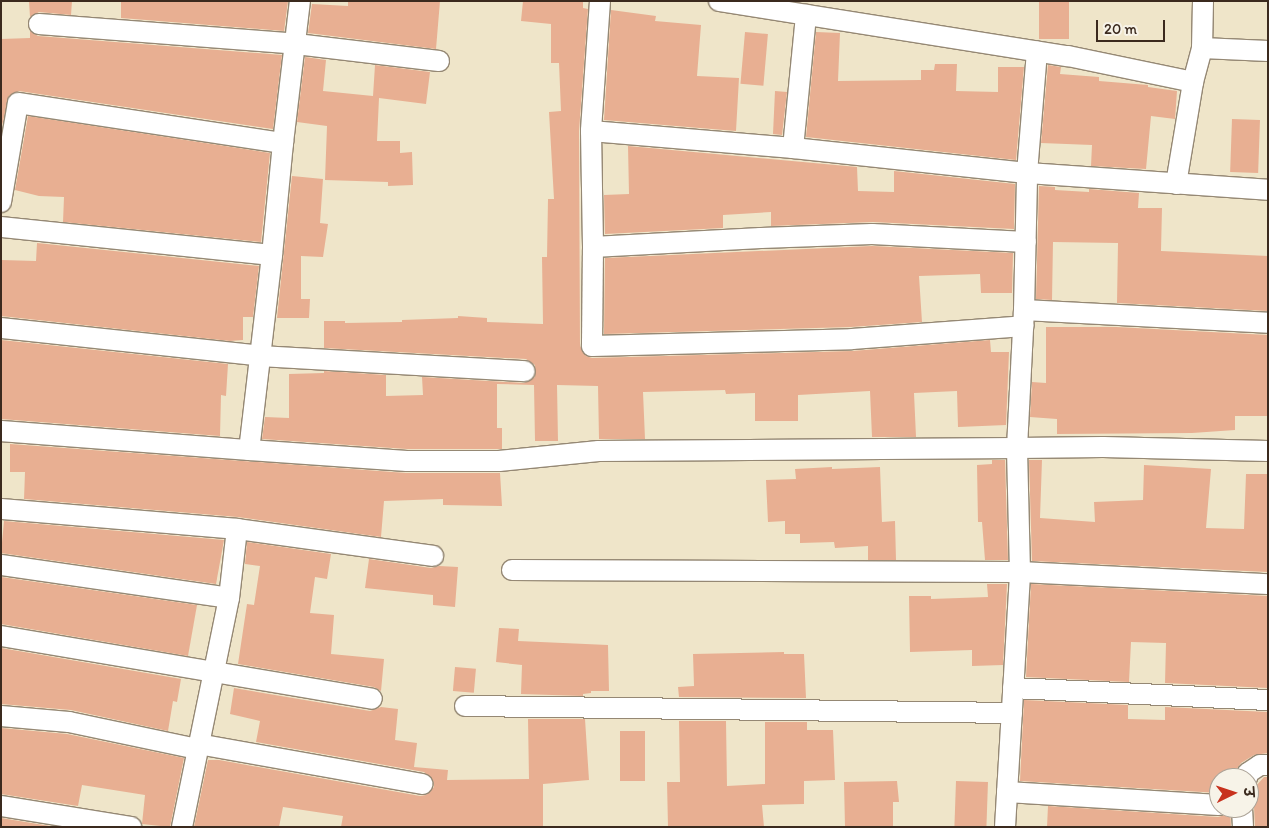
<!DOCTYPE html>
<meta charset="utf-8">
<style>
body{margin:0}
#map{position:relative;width:1269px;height:828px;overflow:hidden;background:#efe5c9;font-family:Itim,"Playpen Sans Deva",sans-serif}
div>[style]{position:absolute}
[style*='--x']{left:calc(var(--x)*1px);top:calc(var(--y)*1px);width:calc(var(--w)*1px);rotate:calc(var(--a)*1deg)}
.building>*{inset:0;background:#e8af92;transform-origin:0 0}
.roads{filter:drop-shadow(1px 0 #958874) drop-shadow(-1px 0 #958874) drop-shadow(0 1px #958874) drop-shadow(0 -1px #958874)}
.minor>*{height:20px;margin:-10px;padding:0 10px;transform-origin:10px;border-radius:10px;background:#fff}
span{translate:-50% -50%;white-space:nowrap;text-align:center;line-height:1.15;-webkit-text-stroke:4px #f7f3e8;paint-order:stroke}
.frame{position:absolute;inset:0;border:2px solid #3b2a1e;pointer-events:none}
.north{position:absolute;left:1209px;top:768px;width:50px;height:50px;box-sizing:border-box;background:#f7f3e8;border:1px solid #aca397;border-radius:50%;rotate:86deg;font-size:14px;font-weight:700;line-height:20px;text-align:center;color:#3b2a1e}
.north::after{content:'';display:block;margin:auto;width:18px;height:22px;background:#c8321e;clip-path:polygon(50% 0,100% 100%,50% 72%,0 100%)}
.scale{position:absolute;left:1096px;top:20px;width:69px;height:22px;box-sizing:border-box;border:2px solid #3b2a1e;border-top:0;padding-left:6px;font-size:15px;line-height:18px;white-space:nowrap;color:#3b2a1e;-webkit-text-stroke:4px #f7f3e8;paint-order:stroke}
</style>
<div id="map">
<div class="building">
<i style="clip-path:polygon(29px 1px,72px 1px,71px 15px,39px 12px,30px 17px)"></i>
<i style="clip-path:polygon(121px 1px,288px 1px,284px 31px,121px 18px)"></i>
<i style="clip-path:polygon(348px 1px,440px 1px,436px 49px,308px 33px,312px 4px,348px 6px)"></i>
<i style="clip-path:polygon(523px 1px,583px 1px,583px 8px,588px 9px,579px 131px,580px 346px,586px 356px,592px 358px,852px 351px,990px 340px,991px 352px,1009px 352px,1006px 425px,958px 427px,957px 391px,914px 393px,916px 437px,872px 437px,870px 391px,798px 395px,798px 421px,755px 421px,755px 393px,726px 394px,725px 390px,685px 391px,643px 392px,645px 439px,599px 439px,598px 386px,557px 385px,558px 441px,535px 441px,534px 385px,497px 384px,497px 428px,502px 428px,502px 449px,407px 449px,262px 439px,265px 417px,289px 418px,289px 374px,324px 373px,324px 371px,386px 375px,386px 396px,423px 395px,422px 377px,524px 383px,535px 377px,535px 365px,526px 359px,324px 348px,324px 321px,345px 321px,345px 323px,402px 322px,402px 320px,458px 318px,458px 316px,487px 318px,487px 322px,543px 324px,542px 257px,547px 257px,548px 199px,554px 199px,549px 112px,561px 111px,559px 63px,551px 63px,551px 24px,521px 21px)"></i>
<i style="left:1039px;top:1px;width:30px;height:38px"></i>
<i style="clip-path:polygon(611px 10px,656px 16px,655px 21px,701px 25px,697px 76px,739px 78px,736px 131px,604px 120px)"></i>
<i style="clip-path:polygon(30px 31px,38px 36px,282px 55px,273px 129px,19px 91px,9px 96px,1px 130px,1px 39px,30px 38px)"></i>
<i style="left:745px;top:32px;width:23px;height:52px;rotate:5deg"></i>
<i style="clip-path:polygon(816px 32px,840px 33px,838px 81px,921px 80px,921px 70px,934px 70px,935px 64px,957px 64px,956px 91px,998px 92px,998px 67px,1024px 67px,1016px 160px,806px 137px)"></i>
<i style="clip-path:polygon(305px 57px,326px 60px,323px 91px,373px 96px,375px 65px,430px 72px,426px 104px,379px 98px,377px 141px,400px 141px,400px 153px,412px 152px,413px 185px,388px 186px,388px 182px,325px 180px,327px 126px,297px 122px)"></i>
<i style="clip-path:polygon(1048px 65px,1061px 67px,1060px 74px,1099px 77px,1099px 81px,1148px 85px,1148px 87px,1177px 91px,1175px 119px,1151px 116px,1146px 169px,1091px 166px,1092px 145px,1041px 143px)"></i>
<i style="clip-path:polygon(775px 91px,787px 92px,782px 135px,773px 134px)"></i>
<i style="clip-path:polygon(28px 116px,270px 153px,261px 242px,63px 222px,64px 197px,39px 196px,15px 190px)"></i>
<i style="left:1232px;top:119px;width:28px;height:53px;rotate:2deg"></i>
<i style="clip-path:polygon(628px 146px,857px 167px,858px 191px,894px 192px,894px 171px,1015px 184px,1014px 229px,873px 222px,771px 226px,771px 212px,723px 215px,723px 228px,605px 234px,604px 195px,629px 194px)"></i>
<i style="clip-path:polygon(292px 176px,323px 179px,320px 223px,328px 224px,323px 257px,301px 256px,301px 299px,310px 299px,309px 318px,277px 318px)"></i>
<i style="clip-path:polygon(1039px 186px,1055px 187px,1055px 190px,1089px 192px,1089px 189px,1139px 193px,1138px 208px,1162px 208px,1161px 251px,1268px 256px,1268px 311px,1117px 303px,1118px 243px,1053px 242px,1052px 300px,1036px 299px)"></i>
<i style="clip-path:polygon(37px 243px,259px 266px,253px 317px,243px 317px,243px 340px,230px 341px,1px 316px,1px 260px,36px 261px)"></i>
<i style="clip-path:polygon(872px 246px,1013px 253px,1012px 293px,981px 293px,980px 274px,919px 276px,922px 322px,851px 327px,604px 334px,605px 258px)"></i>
<i style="clip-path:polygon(1046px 327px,1116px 327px,1268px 335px,1268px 416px,1235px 416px,1235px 430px,1192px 433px,1057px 434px,1057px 419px,1030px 417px,1032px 382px,1046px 383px)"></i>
<i style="clip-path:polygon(1px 340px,228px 364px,226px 396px,221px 395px,220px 436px,1px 419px)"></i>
<i style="clip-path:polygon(10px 444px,406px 473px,500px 473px,502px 506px,443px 505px,443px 499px,384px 501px,381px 537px,238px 517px,24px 499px,25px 472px,10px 472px)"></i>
<i style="clip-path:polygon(992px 460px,1005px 460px,1008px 560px,985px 560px,982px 522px,978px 522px,977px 465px,992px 464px)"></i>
<i style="clip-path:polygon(1029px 460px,1042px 460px,1040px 518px,1095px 522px,1094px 502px,1143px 500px,1144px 465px,1211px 469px,1206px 528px,1244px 529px,1246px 474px,1268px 474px,1268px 572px,1032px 561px)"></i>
<i style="clip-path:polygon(832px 467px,832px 469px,880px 467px,882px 522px,895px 521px,896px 560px,868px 560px,868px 546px,835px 548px,834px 542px,800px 543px,800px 534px,785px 534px,785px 521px,768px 522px,766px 480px,796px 479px,795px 469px)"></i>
<i style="clip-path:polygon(4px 521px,224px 540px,216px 584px,1px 553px)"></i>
<i style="clip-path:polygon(247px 542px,331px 554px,327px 579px,315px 577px,310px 613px,334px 615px,331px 654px,384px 659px,381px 691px,374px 687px,238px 664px,247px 604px,254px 605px,260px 566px,245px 564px)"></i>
<i style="clip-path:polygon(369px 559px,431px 568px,439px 566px,458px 567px,455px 607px,433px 605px,433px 595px,365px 588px)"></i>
<i style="clip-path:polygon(1px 577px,197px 605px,188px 656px,1px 624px)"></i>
<i style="clip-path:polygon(987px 584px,1007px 584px,1003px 665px,972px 666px,972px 650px,910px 652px,909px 596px,931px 596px,931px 599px,988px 597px)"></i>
<i style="clip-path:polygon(1031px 584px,1268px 596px,1268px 688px,1165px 683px,1166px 643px,1131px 642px,1129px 682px,1026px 677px)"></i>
<i style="clip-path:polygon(499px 628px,519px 629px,518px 641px,608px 645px,609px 691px,591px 691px,591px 693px,583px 694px,583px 696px,521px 694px,522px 665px,496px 662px)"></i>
<i style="clip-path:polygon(1px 648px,181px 679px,177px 702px,173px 701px,168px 731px,71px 710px,1px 704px)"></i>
<i style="clip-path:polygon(784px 652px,784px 654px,804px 654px,806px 698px,679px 697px,678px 687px,694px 686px,693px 654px)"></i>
<i style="left:455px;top:667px;width:21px;height:24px;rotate:5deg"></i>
<i style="clip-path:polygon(234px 688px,370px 711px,381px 707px,398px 709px,395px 740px,417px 743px,414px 767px,448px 770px,447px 780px,529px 779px,528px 719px,585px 719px,589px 780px,543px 784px,543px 827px,341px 827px,343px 816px,283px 807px,279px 827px,194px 827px,208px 760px,219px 760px,420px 796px,426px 795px,434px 787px,433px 780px,424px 772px,256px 742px,260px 721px,230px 714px)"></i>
<i style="clip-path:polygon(1024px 700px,1128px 705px,1128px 719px,1165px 720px,1165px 707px,1268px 712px,1268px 753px,1254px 755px,1241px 763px,1236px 770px,1235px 778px,1219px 778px,1219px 793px,1020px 781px)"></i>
<i style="clip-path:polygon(679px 721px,726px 721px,727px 786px,765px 784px,765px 722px,807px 722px,807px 730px,833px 730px,835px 780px,804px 781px,804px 804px,762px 805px,764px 827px,668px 827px,667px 782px,680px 782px)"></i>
<i style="clip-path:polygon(1px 728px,67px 734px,184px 758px,170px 827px,142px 824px,145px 795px,82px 785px,78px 806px,1px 794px)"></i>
<i style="left:620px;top:731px;width:25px;height:50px"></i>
<i style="clip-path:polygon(1264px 777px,1268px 777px,1268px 827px,1255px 827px,1254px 807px,1249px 799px,1249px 789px,1256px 786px)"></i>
<i style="clip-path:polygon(897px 781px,899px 802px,893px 802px,893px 827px,845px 827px,844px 782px)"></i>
<i style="left:956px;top:781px;width:32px;height:46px;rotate:2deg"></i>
<i style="clip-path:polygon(1048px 806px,1218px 817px,1225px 815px,1230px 808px,1231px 827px,1047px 827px)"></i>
<i style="clip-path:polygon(1px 818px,50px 826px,50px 827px,1px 827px)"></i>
</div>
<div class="roads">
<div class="minor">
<i style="--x:600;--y:1;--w:130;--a:94"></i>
<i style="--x:591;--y:131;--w:116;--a:89"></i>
<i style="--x:593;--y:247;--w:168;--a:-3.1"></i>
<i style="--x:761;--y:238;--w:111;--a:-2.1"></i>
<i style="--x:872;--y:234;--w:154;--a:3"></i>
<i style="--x:719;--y:1;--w:353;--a:9"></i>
<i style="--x:1068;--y:56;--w:128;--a:11.7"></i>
<i style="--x:1203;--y:1;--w:47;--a:91.2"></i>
<i style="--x:1202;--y:48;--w:66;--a:2.6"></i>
<i style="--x:39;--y:24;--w:258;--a:4.4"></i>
<i style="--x:296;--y:44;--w:144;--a:6.8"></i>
<i style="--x:591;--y:131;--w:203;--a:4.8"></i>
<i style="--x:793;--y:148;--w:235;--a:6.1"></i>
<i style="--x:1027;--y:173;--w:242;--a:4"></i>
<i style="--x:283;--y:143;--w:143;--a:-83.2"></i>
<i style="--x:793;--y:148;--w:134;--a:-84.4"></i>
<i style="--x:1176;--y:184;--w:103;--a:-80.5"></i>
<i style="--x:1193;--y:82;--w:35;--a:-75"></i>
<i style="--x:1;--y:202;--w:100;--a:-80.3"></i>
<i style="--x:18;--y:103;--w:268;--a:8.6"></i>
<i style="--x:283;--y:143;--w:113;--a:95.6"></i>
<i style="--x:1;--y:227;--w:272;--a:5.9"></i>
<i style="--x:272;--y:255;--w:196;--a:96.7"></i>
<i style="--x:249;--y:450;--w:158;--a:4"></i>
<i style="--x:407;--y:461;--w:92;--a:0"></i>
<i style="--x:499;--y:461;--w:100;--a:-5.7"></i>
<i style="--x:599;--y:451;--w:418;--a:-0.4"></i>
<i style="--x:1017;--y:448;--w:138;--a:-87.1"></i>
<i style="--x:1024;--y:310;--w:244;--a:3"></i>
<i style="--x:593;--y:247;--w:99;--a:90.6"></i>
<i style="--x:592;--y:346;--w:260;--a:-1.5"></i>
<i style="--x:852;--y:339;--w:172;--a:-4.3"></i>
<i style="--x:1024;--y:310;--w:137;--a:-88.7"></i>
<i style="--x:1027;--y:173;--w:122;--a:-85.3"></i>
<i style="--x:1;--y:328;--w:262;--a:6.1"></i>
<i style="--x:261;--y:356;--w:264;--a:3.3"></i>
<i style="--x:1;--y:431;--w:249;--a:4.4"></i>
<i style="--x:1;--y:509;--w:237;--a:4.8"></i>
<i style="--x:237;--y:529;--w:69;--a:96.6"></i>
<i style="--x:229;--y:598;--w:234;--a:101.6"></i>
<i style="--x:237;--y:529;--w:198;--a:7.8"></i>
<i style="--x:1;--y:565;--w:230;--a:8.2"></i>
<i style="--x:512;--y:570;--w:508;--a:0.23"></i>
<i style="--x:1020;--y:572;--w:248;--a:2.8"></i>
<i style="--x:1;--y:636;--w:376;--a:9.6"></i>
<i style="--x:1013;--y:688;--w:255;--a:2.7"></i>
<i style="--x:465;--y:706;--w:547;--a:0.73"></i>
<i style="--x:1;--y:716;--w:68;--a:5"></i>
<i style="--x:69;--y:722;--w:131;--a:11.9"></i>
<i style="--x:198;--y:744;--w:228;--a:10.1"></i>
<i style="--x:1247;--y:778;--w:5;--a:-79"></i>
<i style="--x:1248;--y:773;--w:14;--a:-34"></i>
<i style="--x:1260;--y:765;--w:8;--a:0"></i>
<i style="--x:1007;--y:792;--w:212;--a:3.5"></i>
<i style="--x:1;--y:806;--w:132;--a:9.2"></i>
<i style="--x:1242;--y:808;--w:19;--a:87"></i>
<i style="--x:1005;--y:827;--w:255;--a:-86.6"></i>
<i style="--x:1020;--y:572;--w:124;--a:-91.4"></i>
<i style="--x:1017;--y:448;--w:86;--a:-0.7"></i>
<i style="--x:1103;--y:447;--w:165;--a:1.4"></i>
</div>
</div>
<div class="frame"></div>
<div class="north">उ</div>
<div class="scale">20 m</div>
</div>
